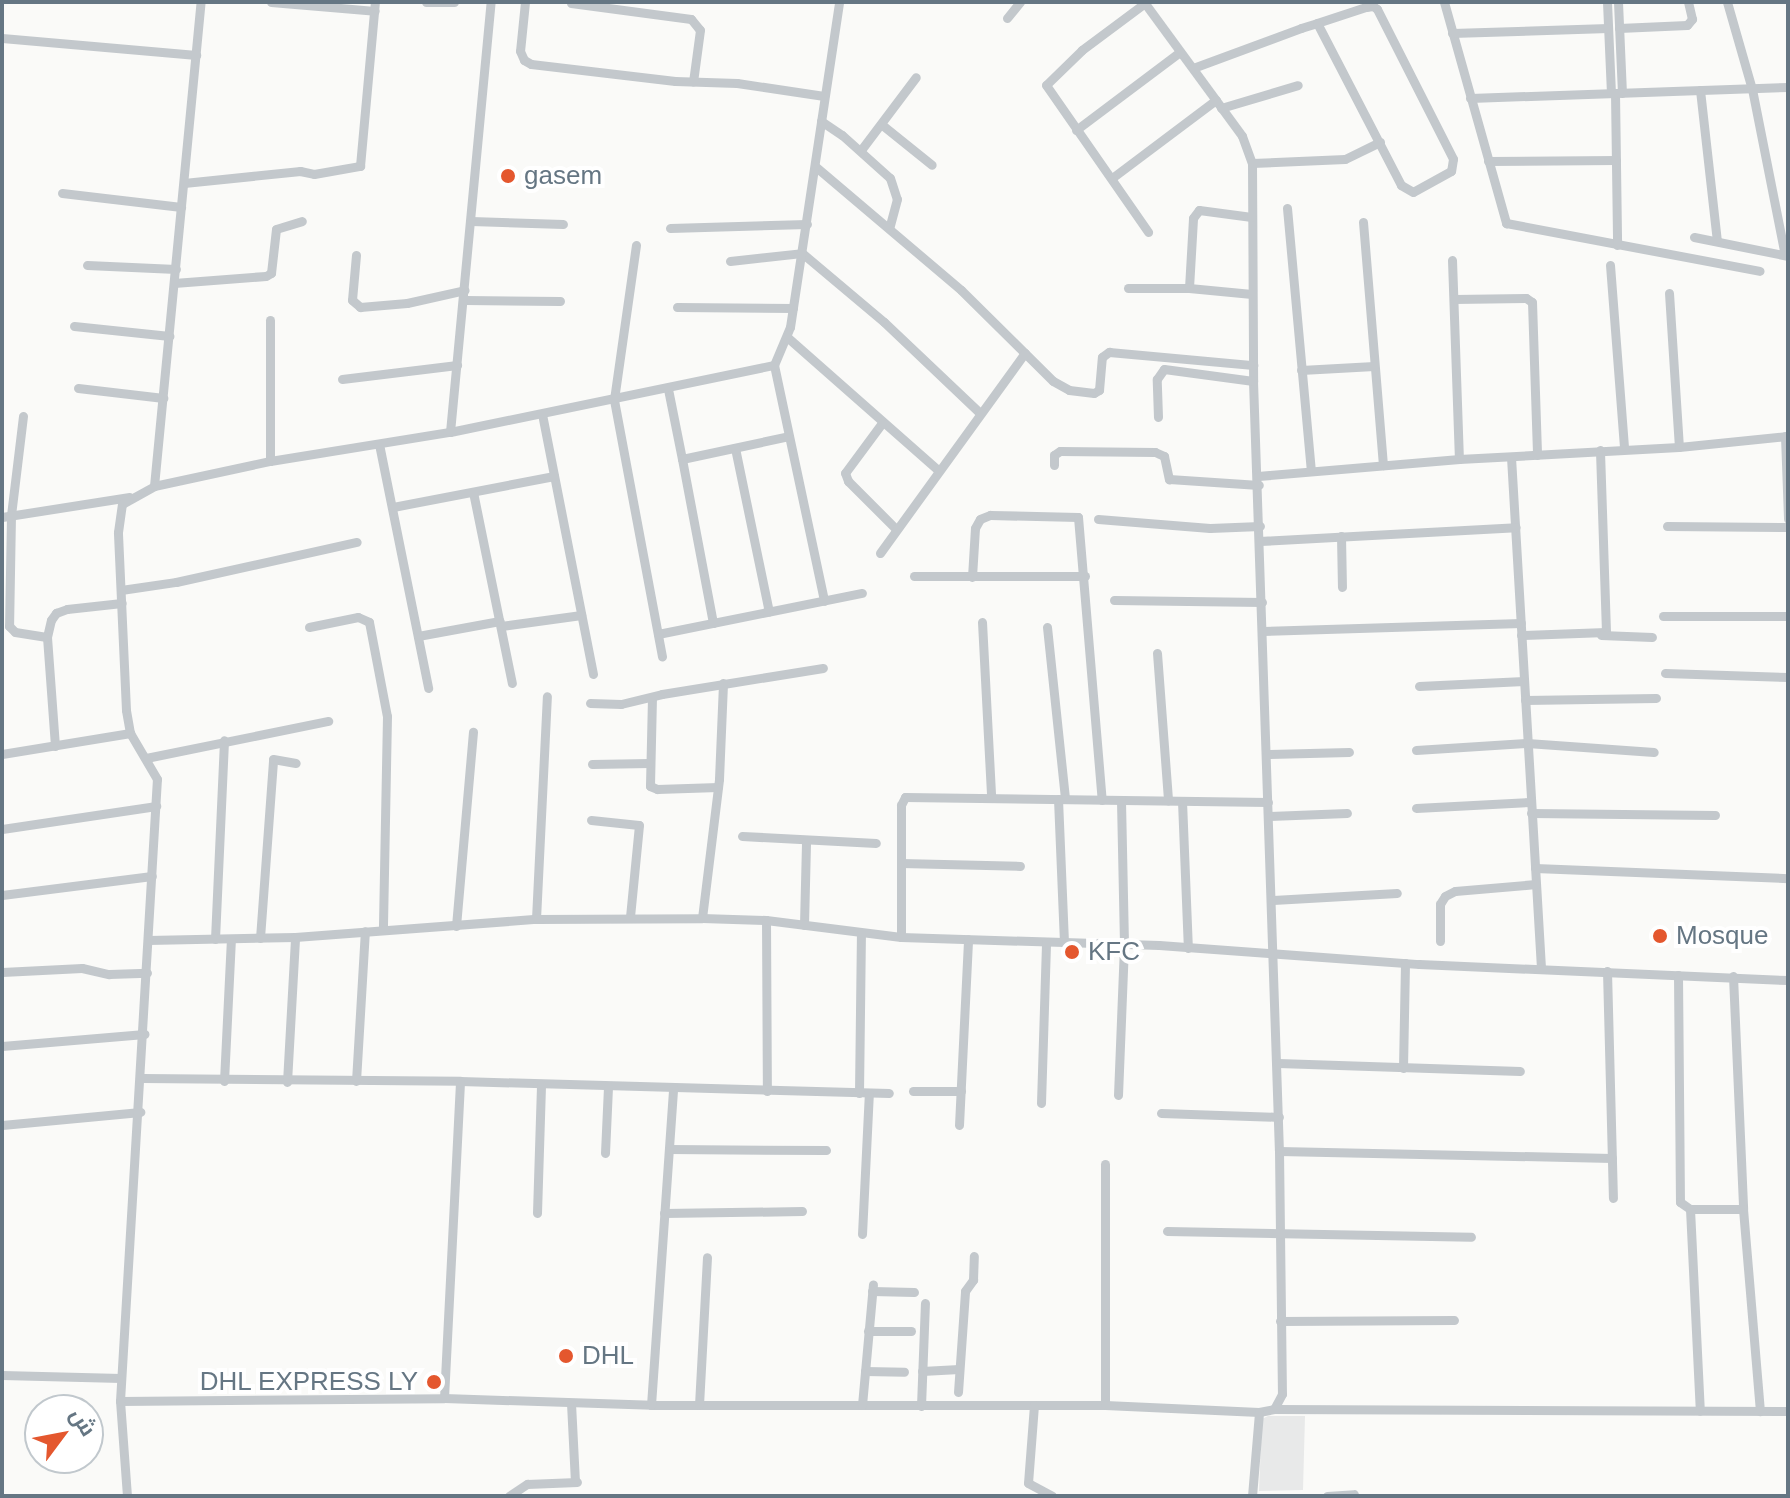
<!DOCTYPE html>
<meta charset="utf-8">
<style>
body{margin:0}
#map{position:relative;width:1790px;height:1498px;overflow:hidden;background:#fafaf8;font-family:Arial,Cairo,sans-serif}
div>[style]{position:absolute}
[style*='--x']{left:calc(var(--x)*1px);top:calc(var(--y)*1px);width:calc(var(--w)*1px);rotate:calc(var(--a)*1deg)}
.built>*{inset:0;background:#e8e9e9}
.minor>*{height:9px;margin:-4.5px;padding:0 4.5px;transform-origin:4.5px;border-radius:4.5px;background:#c3c8cc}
.dots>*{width:22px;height:22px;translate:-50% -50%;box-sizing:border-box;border:4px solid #fff;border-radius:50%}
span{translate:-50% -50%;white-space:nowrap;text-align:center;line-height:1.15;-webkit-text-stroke:8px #fff;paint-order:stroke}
.poi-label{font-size:26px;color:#657683}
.left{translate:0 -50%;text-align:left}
.right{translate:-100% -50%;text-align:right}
.frame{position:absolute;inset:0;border:4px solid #657683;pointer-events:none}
.north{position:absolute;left:24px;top:1394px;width:80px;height:80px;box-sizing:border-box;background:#fff;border:2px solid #c1c8cd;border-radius:50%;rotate:58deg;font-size:22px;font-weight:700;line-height:32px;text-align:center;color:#657683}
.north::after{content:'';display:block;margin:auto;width:28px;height:36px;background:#e4572e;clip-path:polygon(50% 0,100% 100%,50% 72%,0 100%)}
</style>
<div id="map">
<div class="built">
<i style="clip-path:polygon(1268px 1416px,1305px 1416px,1303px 1490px,1259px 1491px,1262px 1419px)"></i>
</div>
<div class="minor">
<i style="--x:271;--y:2;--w:104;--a:4.9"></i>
<i style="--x:426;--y:2;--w:28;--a:0"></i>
<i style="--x:525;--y:2;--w:49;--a:95.8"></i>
<i style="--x:520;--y:51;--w:10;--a:66"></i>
<i style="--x:524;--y:60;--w:8;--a:30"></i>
<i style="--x:531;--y:64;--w:145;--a:6.7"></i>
<i style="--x:675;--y:81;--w:62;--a:1.8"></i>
<i style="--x:737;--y:83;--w:88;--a:8.5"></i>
<i style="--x:1144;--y:2;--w:166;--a:53.8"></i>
<i style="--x:1242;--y:136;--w:29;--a:70"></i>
<i style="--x:1252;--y:163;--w:218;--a:89.7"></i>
<i style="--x:1253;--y:381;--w:770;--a:88.07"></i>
<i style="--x:1279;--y:1151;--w:243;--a:89.3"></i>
<i style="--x:1282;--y:1394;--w:17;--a:118"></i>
<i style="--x:1444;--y:2;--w:230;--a:74.3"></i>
<i style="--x:1506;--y:223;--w:258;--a:10.7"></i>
<i style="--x:1607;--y:2;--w:91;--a:87.5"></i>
<i style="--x:1618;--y:2;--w:91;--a:87.5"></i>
<i style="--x:1727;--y:2;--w:91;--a:74"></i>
<i style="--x:1752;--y:89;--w:169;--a:78.8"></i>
<i style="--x:571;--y:3;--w:121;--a:7.6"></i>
<i style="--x:691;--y:19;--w:14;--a:51"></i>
<i style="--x:700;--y:30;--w:52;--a:97.7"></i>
<i style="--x:1145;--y:3;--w:79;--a:143.3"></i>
<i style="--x:1082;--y:50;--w:50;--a:135.8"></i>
<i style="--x:1046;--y:85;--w:179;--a:55.2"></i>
<i style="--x:1007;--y:18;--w:21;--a:-51"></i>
<i style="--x:1619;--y:28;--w:68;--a:-2.5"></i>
<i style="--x:1687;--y:25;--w:8;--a:-50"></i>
<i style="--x:1692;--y:19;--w:17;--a:-103"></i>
<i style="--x:1452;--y:33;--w:156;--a:-1.8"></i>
<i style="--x:2;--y:38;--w:195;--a:5"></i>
<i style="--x:1193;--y:68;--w:115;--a:-20.3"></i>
<i style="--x:1301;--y:28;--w:17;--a:-17"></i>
<i style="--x:1317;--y:23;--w:52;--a:-18.1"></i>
<i style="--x:1366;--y:7;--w:7;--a:-8"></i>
<i style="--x:1373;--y:6;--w:5;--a:37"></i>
<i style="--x:1377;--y:9;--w:168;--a:63.1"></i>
<i style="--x:1453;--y:159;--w:12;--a:99"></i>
<i style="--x:1451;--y:171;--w:43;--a:151.1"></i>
<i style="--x:1413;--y:192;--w:14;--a:-150"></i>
<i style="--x:1401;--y:185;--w:182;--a:-117.4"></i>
<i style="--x:1700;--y:90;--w:152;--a:83.6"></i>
<i style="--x:1615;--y:93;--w:152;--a:89.2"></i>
<i style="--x:1470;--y:98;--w:318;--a:-2"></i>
<i style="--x:1221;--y:108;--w:80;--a:-16.6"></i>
<i style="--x:821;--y:121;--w:25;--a:34"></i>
<i style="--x:842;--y:135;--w:64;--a:41.9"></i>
<i style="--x:890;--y:178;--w:22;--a:72"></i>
<i style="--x:897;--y:199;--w:30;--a:105"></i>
<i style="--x:881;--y:124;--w:65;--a:38.8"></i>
<i style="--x:1076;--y:130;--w:130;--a:-36.9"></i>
<i style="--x:861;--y:150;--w:91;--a:-53"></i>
<i style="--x:1488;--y:161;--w:128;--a:-0.4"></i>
<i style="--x:1252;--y:163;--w:93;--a:-2.5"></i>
<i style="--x:1345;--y:159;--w:39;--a:-26"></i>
<i style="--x:816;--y:167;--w:190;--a:40.3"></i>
<i style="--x:961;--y:290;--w:129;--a:44.7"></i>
<i style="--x:1053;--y:381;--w:18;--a:29"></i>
<i style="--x:1069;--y:390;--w:25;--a:7"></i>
<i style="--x:1094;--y:393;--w:6;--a:-31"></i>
<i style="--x:1099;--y:390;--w:33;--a:-85"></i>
<i style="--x:1102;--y:357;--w:9;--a:-36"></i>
<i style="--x:1109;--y:352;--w:145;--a:5.2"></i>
<i style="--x:1112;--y:178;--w:130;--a:-36.9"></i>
<i style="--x:184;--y:183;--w:117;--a:-5.9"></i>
<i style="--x:300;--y:171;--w:14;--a:12"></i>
<i style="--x:314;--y:174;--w:47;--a:-9.9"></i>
<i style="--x:360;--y:166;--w:165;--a:-84.8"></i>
<i style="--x:62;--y:193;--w:120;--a:6.7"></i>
<i style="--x:1287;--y:208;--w:264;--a:84.8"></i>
<i style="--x:471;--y:221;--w:92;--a:1.9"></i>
<i style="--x:1363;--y:222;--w:244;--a:85.3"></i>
<i style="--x:670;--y:228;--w:137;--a:-1.7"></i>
<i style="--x:1694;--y:237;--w:96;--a:11.4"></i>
<i style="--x:636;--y:245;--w:157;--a:98.1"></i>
<i style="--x:614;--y:400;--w:261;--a:79.4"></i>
<i style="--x:356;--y:255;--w:45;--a:95.1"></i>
<i style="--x:352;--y:300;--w:11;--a:41"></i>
<i style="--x:360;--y:307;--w:47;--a:-4.9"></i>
<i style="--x:407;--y:303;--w:59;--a:-12.6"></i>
<i style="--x:1452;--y:260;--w:199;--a:88"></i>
<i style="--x:730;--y:261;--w:72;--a:-6.3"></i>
<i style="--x:802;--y:253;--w:107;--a:40.1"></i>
<i style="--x:884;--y:322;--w:132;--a:43.5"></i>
<i style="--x:87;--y:265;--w:89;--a:2.6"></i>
<i style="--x:1610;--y:265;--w:184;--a:85.6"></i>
<i style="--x:174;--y:283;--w:92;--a:-4.4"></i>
<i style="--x:266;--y:276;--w:6;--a:-31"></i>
<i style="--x:271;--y:273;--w:44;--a:-83.5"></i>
<i style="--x:276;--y:229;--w:27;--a:-17"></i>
<i style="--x:1128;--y:288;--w:61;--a:0"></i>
<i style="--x:1189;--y:288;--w:63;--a:5.4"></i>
<i style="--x:1189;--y:288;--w:70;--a:-86.7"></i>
<i style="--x:1193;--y:218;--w:10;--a:-53"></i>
<i style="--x:1199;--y:210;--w:53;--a:7.5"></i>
<i style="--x:1669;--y:293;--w:154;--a:86.3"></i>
<i style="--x:1454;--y:299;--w:72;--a:-0.8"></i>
<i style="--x:1526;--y:298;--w:7;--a:34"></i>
<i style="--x:1532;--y:302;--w:153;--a:88.1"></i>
<i style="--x:465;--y:300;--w:95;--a:0.6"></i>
<i style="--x:677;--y:307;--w:116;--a:0.5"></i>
<i style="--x:74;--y:326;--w:96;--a:6"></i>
<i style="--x:787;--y:337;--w:201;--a:41.4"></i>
<i style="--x:774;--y:365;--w:241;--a:78"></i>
<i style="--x:1301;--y:370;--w:73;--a:-3.1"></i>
<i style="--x:342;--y:379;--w:116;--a:-6.9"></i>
<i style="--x:78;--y:388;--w:86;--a:6.7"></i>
<i style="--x:668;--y:389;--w:71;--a:78.7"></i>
<i style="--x:682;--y:459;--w:109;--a:-12.1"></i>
<i style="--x:542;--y:414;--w:265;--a:78.9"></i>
<i style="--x:23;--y:416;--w:100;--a:96.9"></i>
<i style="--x:11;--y:515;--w:111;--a:91"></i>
<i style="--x:9;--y:626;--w:8;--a:45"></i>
<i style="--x:15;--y:632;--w:32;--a:9"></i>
<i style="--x:1158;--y:417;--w:38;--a:-92"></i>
<i style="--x:1157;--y:379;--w:12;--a:-55"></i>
<i style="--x:1164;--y:369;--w:90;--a:7.7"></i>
<i style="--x:882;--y:423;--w:62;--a:126.5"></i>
<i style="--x:845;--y:473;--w:9;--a:69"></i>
<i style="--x:848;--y:481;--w:68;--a:45"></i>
<i style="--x:450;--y:432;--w:432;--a:-84.6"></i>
<i style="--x:1785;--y:436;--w:83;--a:87.9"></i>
<i style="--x:379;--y:444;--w:249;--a:78.6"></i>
<i style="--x:735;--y:448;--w:167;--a:78.3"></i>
<i style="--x:1511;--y:457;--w:512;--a:86.64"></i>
<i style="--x:682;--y:459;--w:167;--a:79.3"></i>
<i style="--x:270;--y:461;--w:141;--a:-90"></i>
<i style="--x:1054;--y:465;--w:10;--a:-90"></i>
<i style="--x:1054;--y:455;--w:7;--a:-34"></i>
<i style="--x:1060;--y:451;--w:95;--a:0.6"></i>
<i style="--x:1155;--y:452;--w:10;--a:24"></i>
<i style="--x:1164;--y:456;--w:24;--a:78"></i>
<i style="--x:1169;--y:479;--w:90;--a:3.8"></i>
<i style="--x:1258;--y:476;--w:202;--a:-4.8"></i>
<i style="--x:1459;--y:459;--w:220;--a:-3.1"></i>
<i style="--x:1679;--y:447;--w:110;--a:-5.8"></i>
<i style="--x:154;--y:486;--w:486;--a:-84.5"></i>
<i style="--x:473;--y:492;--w:195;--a:78.5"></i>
<i style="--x:393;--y:507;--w:164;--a:-10.9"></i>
<i style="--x:2;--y:517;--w:129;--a:-8.9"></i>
<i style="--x:1098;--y:519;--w:112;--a:4.6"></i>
<i style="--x:1210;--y:528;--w:50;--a:-2.3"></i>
<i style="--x:1667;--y:526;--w:121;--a:0.5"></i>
<i style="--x:1341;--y:536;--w:51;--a:88.9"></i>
<i style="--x:1260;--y:541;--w:256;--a:-3.1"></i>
<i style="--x:880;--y:553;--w:247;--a:-54.1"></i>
<i style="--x:914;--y:576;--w:171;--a:0"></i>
<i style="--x:972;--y:577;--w:49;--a:-86.5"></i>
<i style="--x:975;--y:528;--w:10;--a:-61"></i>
<i style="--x:980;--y:519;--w:11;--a:-22"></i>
<i style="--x:990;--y:515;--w:88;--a:1.3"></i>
<i style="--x:1078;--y:517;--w:284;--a:85.2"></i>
<i style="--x:121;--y:590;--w:56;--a:-8.3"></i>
<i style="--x:176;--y:582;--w:185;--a:-12.5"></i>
<i style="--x:1114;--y:600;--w:148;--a:0.8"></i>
<i style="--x:1663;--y:616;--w:125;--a:0"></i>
<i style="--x:982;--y:622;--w:174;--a:87"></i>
<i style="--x:501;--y:626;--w:81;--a:-7.8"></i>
<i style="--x:309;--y:627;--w:50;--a:-11.5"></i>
<i style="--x:358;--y:617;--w:12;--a:24"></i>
<i style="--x:369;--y:622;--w:96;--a:79.2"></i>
<i style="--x:387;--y:716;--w:214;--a:91.1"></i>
<i style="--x:1047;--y:627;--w:173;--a:84"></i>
<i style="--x:1263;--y:631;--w:258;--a:-1.8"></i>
<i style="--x:658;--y:634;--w:208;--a:-11.4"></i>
<i style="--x:1521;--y:635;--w:85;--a:-2"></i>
<i style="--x:1606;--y:632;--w:182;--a:-91.9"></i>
<i style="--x:1601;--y:635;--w:51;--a:2.2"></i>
<i style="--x:418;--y:636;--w:83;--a:-10.4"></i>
<i style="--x:1157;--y:653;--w:148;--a:85.7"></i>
<i style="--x:1665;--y:673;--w:123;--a:1.9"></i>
<i style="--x:1419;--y:686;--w:105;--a:-2.7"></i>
<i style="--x:652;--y:697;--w:89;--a:91.3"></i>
<i style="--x:650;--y:786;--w:8;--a:23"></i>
<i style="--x:657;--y:789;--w:61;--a:-1.9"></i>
<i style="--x:1525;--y:700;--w:131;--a:-0.9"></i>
<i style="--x:590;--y:703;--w:31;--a:2"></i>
<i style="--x:621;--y:704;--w:42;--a:-13.7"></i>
<i style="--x:662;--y:694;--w:163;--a:-9.2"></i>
<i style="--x:55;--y:746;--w:109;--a:-94.2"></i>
<i style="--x:47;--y:637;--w:17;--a:-77"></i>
<i style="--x:51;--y:620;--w:9;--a:-54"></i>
<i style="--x:56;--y:613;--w:12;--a:-20"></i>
<i style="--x:67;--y:609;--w:55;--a:-6.2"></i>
<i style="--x:1416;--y:750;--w:111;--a:-3.6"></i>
<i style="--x:1527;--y:743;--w:127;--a:4.1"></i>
<i style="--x:2;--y:754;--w:130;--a:-9.3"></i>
<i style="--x:1267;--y:754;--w:82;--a:-1.4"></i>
<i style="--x:146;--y:758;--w:186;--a:-11.5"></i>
<i style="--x:592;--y:764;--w:57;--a:-1"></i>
<i style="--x:1058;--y:799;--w:144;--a:87.6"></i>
<i style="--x:1182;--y:801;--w:147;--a:87.7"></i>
<i style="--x:1416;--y:808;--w:114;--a:-3"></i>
<i style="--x:1531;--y:813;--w:184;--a:0.6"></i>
<i style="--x:1269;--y:816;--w:78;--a:-2.2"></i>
<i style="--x:591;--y:820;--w:48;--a:5.9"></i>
<i style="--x:639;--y:825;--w:91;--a:95.6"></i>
<i style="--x:2;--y:829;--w:156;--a:-8.5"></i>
<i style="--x:742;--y:836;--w:134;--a:3"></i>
<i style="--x:901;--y:863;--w:119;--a:1.4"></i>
<i style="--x:1535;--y:868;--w:253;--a:2.3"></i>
<i style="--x:2;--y:895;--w:151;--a:-7.2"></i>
<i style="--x:1273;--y:900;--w:124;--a:-3.2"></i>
<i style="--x:702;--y:918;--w:140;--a:-83"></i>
<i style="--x:719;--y:779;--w:96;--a:-87.6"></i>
<i style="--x:536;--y:919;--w:223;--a:-87.2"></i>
<i style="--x:766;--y:920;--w:171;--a:89.7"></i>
<i style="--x:804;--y:925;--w:84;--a:-88.6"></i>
<i style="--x:456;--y:926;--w:195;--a:-85"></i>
<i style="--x:901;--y:937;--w:132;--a:-90"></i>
<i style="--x:901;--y:805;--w:9;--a:-63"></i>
<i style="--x:905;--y:797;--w:363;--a:0.8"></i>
<i style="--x:260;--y:938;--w:179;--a:-85.8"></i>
<i style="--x:273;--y:759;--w:23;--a:10"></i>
<i style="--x:215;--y:939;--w:199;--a:-87.4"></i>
<i style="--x:148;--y:940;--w:147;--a:-1.2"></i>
<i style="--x:295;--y:937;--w:242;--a:-4.3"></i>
<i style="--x:536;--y:919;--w:166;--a:-0.3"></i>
<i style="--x:702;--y:918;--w:64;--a:1.8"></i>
<i style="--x:766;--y:920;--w:136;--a:7.2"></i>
<i style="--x:901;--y:937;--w:258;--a:1.8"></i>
<i style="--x:1159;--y:945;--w:261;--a:4.2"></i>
<i style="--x:1419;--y:964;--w:369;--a:2.5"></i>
<i style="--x:1440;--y:941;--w:37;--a:-90"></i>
<i style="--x:1440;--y:904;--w:9;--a:-58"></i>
<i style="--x:1445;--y:896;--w:11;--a:-27"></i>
<i style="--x:1455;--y:891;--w:81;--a:-4.9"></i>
<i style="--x:1607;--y:971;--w:227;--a:88.5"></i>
<i style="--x:2;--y:972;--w:80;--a:-2.9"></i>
<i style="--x:82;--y:968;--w:28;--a:13"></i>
<i style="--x:109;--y:974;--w:38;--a:-2"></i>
<i style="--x:1678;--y:975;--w:227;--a:89.5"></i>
<i style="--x:1680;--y:1202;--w:12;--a:35"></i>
<i style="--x:1690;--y:1209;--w:53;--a:0"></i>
<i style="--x:1733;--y:976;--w:233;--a:87.5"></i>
<i style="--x:1743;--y:1209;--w:203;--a:85.2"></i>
<i style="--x:2;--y:1046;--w:143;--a:-4.8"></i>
<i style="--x:1278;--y:1063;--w:242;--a:1.9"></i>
<i style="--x:1403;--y:1068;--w:105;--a:-88.9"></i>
<i style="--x:142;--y:1078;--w:318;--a:0.5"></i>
<i style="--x:460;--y:1081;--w:429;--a:1.6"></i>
<i style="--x:224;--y:1081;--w:142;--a:-87.2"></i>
<i style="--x:356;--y:1081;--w:150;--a:-86.6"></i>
<i style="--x:287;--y:1082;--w:145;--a:-86.8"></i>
<i style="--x:913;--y:1091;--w:48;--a:0"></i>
<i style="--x:859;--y:1093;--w:160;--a:-89.3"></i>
<i style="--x:1118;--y:1095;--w:151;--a:-87.7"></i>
<i style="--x:1124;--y:944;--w:144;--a:-91.2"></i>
<i style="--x:1041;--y:1103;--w:161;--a:-88.2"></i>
<i style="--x:1161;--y:1113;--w:118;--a:1.9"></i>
<i style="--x:2;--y:1125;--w:139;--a:-5.4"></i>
<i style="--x:959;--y:1125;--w:186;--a:-87.2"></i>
<i style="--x:669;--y:1149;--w:157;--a:0.4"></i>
<i style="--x:1279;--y:1151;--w:333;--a:1.2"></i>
<i style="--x:605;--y:1153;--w:67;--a:-87.4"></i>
<i style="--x:1105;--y:1164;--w:241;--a:90"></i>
<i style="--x:1690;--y:1209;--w:202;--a:87.2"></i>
<i style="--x:537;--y:1213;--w:129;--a:-88.2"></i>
<i style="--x:664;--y:1213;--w:138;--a:-0.8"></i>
<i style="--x:1167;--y:1231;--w:304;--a:1.1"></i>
<i style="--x:862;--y:1234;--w:141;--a:-87.2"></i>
<i style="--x:872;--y:1291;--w:42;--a:1.4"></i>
<i style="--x:1280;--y:1321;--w:174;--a:-0.3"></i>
<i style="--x:868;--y:1331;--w:43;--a:0"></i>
<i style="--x:865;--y:1371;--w:39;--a:1"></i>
<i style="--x:922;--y:1371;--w:37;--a:-3"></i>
<i style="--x:2;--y:1375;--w:119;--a:1.4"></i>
<i style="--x:958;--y:1392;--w:101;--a:-86"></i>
<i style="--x:965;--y:1291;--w:14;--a:-54"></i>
<i style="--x:973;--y:1280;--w:24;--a:-88"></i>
<i style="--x:444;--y:1398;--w:317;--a:-87.1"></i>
<i style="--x:120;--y:1401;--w:324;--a:-0.5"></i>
<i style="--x:444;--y:1398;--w:207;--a:1.9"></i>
<i style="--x:651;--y:1405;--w:454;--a:0"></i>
<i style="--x:1105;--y:1405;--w:154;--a:2.6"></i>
<i style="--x:1259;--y:1412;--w:15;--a:-11"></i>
<i style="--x:1274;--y:1409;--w:514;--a:0.22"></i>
<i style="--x:571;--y:1403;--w:79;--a:87.1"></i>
<i style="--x:651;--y:1405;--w:318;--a:-86"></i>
<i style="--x:699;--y:1405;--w:148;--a:-86.9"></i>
<i style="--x:862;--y:1405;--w:121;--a:-84.8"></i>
<i style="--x:1034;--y:1405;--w:78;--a:94.4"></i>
<i style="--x:1028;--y:1483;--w:27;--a:28"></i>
<i style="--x:921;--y:1406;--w:103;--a:-87.8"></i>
<i style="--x:127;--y:1496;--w:95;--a:-94.2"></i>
<i style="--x:120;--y:1401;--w:623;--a:-86.6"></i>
<i style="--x:157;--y:779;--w:53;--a:-120.4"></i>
<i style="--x:130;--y:733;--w:23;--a:-100"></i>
<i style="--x:126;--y:710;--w:178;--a:-92.6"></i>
<i style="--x:118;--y:532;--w:28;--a:-82"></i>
<i style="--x:122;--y:504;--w:37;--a:-29"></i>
<i style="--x:154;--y:486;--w:119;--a:-12.2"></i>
<i style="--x:270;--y:461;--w:182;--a:-9.2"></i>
<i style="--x:450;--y:432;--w:331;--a:-11.7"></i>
<i style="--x:774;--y:365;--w:41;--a:-67.2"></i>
<i style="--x:790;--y:327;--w:329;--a:-81.4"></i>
<i style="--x:509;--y:1496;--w:22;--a:-34"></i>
<i style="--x:527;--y:1484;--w:50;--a:-2.3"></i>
<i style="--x:1252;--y:1496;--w:84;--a:-85.2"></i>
<i style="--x:1327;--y:1496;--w:27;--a:-4"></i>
</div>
<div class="dots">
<i style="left:508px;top:176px;background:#e4572e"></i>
<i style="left:1660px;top:936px;background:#e4572e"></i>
<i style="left:1072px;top:952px;background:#e4572e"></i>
<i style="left:566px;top:1356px;background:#e4572e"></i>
<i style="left:434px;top:1382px;background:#e4572e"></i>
</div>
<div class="poi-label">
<span class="left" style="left:524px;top:176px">gasem</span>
<span class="left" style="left:1676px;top:936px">Mosque</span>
<span class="left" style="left:1088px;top:952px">KFC</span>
<span class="left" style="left:582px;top:1356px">DHL</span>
<span class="right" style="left:418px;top:1382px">DHL EXPRESS LY</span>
</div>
<div class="frame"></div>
<div class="north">ش</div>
</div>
